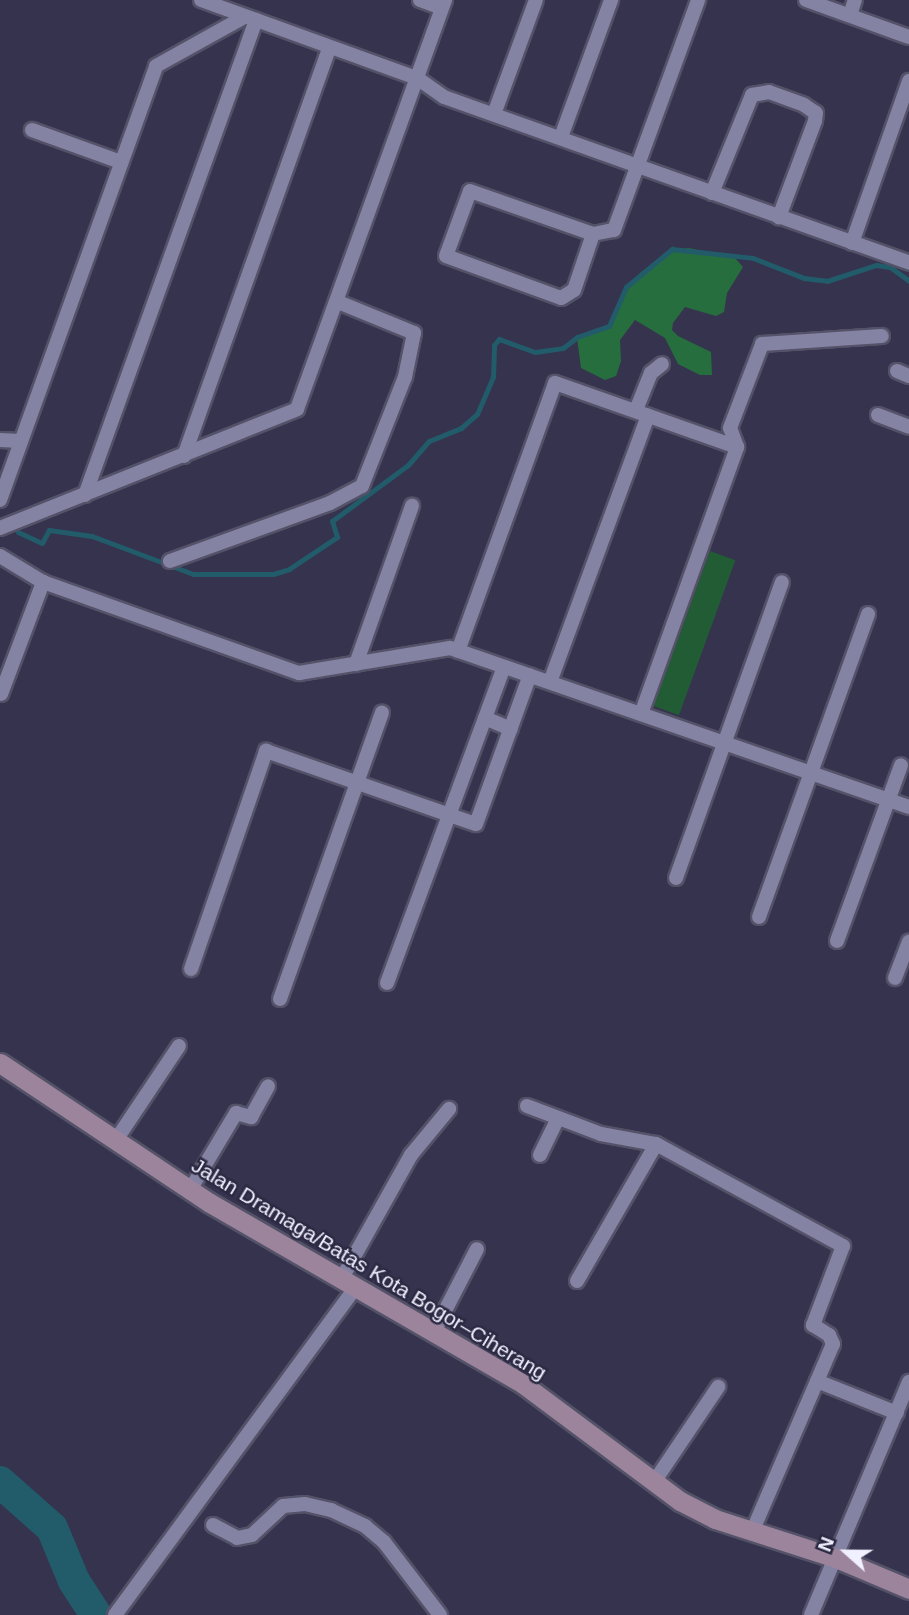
<!DOCTYPE html>
<meta charset="utf-8">
<style>
body{margin:0}
#map{position:relative;width:909px;height:1615px;overflow:hidden;background:#35334e;font-family:Helvetica,sans-serif}
div>[style]{position:absolute}
[style*='--x']{left:calc(var(--x)*1px);top:calc(var(--y)*1px);width:calc(var(--w)*1px);rotate:calc(var(--a)*1deg)}
.green>*{inset:0;background:#225c34;transform-origin:0 0}
.forest>*{inset:0;background:#276e3e}
.stream>*{height:5px;margin:-2.5px;padding:0 2.5px;transform-origin:2.5px;border-radius:2.5px;background:#225b69}
.river>*{height:32px;margin:-16px;padding:0 16px;transform-origin:16px;border-radius:16px;background:#225b69}
.roads{filter:drop-shadow(2px 0 #545268) drop-shadow(-2px 0 #545268) drop-shadow(0 2px #545268) drop-shadow(0 -2px #545268)}
.street>*{height:14px;margin:-7px;padding:0 7px;transform-origin:7px;border-radius:7px;background:#8583a3}
.secondary>*{height:19px;margin:-9.5px;padding:0 9.5px;transform-origin:9.5px;border-radius:9.5px;background:#9b849c}
span{translate:-50% -50%;white-space:nowrap;text-align:center;line-height:1.15;-webkit-text-stroke:5px #2c2943;paint-order:stroke}
.street-label{font-size:21px;color:#f1f0ff}
.north{position:absolute;left:811px;top:1517px;width:70px;height:70px;-webkit-text-stroke:5px #2c2943;paint-order:stroke;rotate:291deg;font-size:19px;font-weight:700;line-height:28px;text-align:center;color:#f1f0ff}
.north::after{content:'';display:block;margin:auto;width:24px;height:32px;background:#f1f0ff;clip-path:polygon(50% 0,100% 100%,50% 72%,0 100%)}
</style>
<div id="map">
<div class="green">
<i style="left:710px;top:551px;width:27px;height:165px;rotate:20deg"></i>
</div>
<div class="forest">
<i style="clip-path:polygon(689px 248px,735px 258px,743px 267px,727px 293px,724px 312px,716px 316px,685px 307px,673px 323px,672px 330px,678px 336px,711px 352px,712px 375px,700px 375px,678px 364px,665px 338px,635px 320px,620px 340px,621px 361px,616px 376px,605px 380px,581px 368px,577px 338px,610px 326px,627px 287px,641px 272px,673px 250px)"></i>
</div>
<div class="stream">
<i style="--x:18;--y:532;--w:26;--a:25"></i>
<i style="--x:42;--y:543;--w:15;--a:-62"></i>
<i style="--x:49;--y:530;--w:43;--a:7.9"></i>
<i style="--x:92;--y:536;--w:108;--a:20.6"></i>
<i style="--x:193;--y:574;--w:80;--a:0"></i>
<i style="--x:273;--y:574;--w:17;--a:-17"></i>
<i style="--x:289;--y:569;--w:58;--a:-33.7"></i>
<i style="--x:337;--y:537;--w:17;--a:-107"></i>
<i style="--x:332;--y:521;--w:94;--a:-36.4"></i>
<i style="--x:408;--y:465;--w:32;--a:-49"></i>
<i style="--x:429;--y:441;--w:35;--a:-22"></i>
<i style="--x:461;--y:428;--w:21;--a:-41"></i>
<i style="--x:477;--y:414;--w:40;--a:-66.6"></i>
<i style="--x:493;--y:377;--w:32;--a:-88"></i>
<i style="--x:494;--y:345;--w:8;--a:-50"></i>
<i style="--x:499;--y:339;--w:38;--a:20"></i>
<i style="--x:535;--y:352;--w:28;--a:-8"></i>
<i style="--x:563;--y:348;--w:18;--a:-38"></i>
<i style="--x:577;--y:337;--w:34;--a:-19"></i>
<i style="--x:609;--y:326;--w:43;--a:-66.4"></i>
<i style="--x:626;--y:287;--w:60;--a:-39.6"></i>
<i style="--x:672;--y:249;--w:81;--a:6.3"></i>
<i style="--x:753;--y:258;--w:55;--a:21.4"></i>
<i style="--x:804;--y:278;--w:23;--a:7"></i>
<i style="--x:827;--y:281;--w:52;--a:-18.1"></i>
<i style="--x:876;--y:265;--w:14;--a:8"></i>
<i style="--x:890;--y:267;--w:24;--a:36"></i>
</div>
<div class="river">
<i style="--x:0;--y:1482;--w:69;--a:41.5"></i>
<i style="--x:52;--y:1528;--w:57;--a:67.5"></i>
<i style="--x:74;--y:1581;--w:40;--a:57.1"></i>
</div>
<div class="roads">
<div class="street">
<i style="--x:201;--y:0;--w:230;--a:19.9"></i>
<i style="--x:417;--y:78;--w:33;--a:35"></i>
<i style="--x:444;--y:97;--w:494;--a:19.6"></i>
<i style="--x:420;--y:0;--w:23;--a:20"></i>
<i style="--x:806;--y:0;--w:109;--a:19.8"></i>
<i style="--x:850;--y:15;--w:16;--a:-72"></i>
<i style="--x:494;--y:114;--w:121;--a:-69.8"></i>
<i style="--x:32;--y:130;--w:95;--a:19.8"></i>
<i style="--x:561;--y:137;--w:146;--a:-69.9"></i>
<i style="--x:712;--y:193;--w:106;--a:-67.8"></i>
<i style="--x:752;--y:95;--w:17;--a:-10"></i>
<i style="--x:769;--y:92;--w:37;--a:20"></i>
<i style="--x:804;--y:105;--w:14;--a:34"></i>
<i style="--x:816;--y:113;--w:8;--a:97"></i>
<i style="--x:815;--y:121;--w:103;--a:110.6"></i>
<i style="--x:593;--y:234;--w:59;--a:108.7"></i>
<i style="--x:574;--y:290;--w:15;--a:148"></i>
<i style="--x:561;--y:298;--w:122;--a:-159.9"></i>
<i style="--x:446;--y:256;--w:69;--a:-69.7"></i>
<i style="--x:470;--y:191;--w:130;--a:19.3"></i>
<i style="--x:593;--y:234;--w:21;--a:-11"></i>
<i style="--x:614;--y:230;--w:245;--a:-69.9"></i>
<i style="--x:852;--y:243;--w:172;--a:-70.6"></i>
<i style="--x:897;--y:371;--w:13;--a:23"></i>
<i style="--x:636;--y:410;--w:40;--a:-68"></i>
<i style="--x:651;--y:373;--w:14;--a:-39"></i>
<i style="--x:878;--y:415;--w:33;--a:21"></i>
<i style="--x:0;--y:440;--w:21;--a:3"></i>
<i style="--x:184;--y:456;--w:434;--a:-70.4"></i>
<i style="--x:85;--y:495;--w:505;--a:-70.2"></i>
<i style="--x:0;--y:500;--w:461;--a:-70.2"></i>
<i style="--x:156;--y:66;--w:101;--a:-29.1"></i>
<i style="--x:0;--y:528;--w:320;--a:-21.8"></i>
<i style="--x:297;--y:409;--w:435;--a:-70.1"></i>
<i style="--x:0;--y:556;--w:50;--a:31.2"></i>
<i style="--x:43;--y:582;--w:272;--a:19.6"></i>
<i style="--x:299;--y:673;--w:153;--a:-9.4"></i>
<i style="--x:450;--y:648;--w:486;--a:19.1"></i>
<i style="--x:170;--y:561;--w:170;--a:-19.9"></i>
<i style="--x:330;--y:503;--w:36;--a:-28"></i>
<i style="--x:362;--y:486;--w:117;--a:-68.5"></i>
<i style="--x:405;--y:377;--w:45;--a:-78.4"></i>
<i style="--x:414;--y:333;--w:82;--a:-157.8"></i>
<i style="--x:458;--y:651;--w:285;--a:-70.1"></i>
<i style="--x:555;--y:383;--w:193;--a:19.4"></i>
<i style="--x:356;--y:664;--w:168;--a:-70.5"></i>
<i style="--x:550;--y:682;--w:284;--a:-69.8"></i>
<i style="--x:1;--y:694;--w:120;--a:-69.4"></i>
<i style="--x:641;--y:714;--w:284;--a:-70.2"></i>
<i style="--x:737;--y:447;--w:20;--a:-110"></i>
<i style="--x:730;--y:428;--w:90;--a:-69.1"></i>
<i style="--x:762;--y:344;--w:120;--a:-3.8"></i>
<i style="--x:485;--y:718;--w:28;--a:23"></i>
<i style="--x:676;--y:878;--w:314;--a:-70.3"></i>
<i style="--x:759;--y:917;--w:322;--a:-70.2"></i>
<i style="--x:837;--y:941;--w:187;--a:-70"></i>
<i style="--x:191;--y:969;--w:231;--a:-71"></i>
<i style="--x:266;--y:751;--w:222;--a:19.2"></i>
<i style="--x:476;--y:824;--w:158;--a:-70.1"></i>
<i style="--x:895;--y:978;--w:39;--a:-69"></i>
<i style="--x:387;--y:983;--w:337;--a:-69.7"></i>
<i style="--x:280;--y:999;--w:304;--a:-70.4"></i>
<i style="--x:527;--y:1106;--w:79;--a:20.7"></i>
<i style="--x:601;--y:1134;--w:56;--a:10.3"></i>
<i style="--x:116;--y:1140;--w:113;--a:-56.2"></i>
<i style="--x:540;--y:1155;--w:39;--a:-64"></i>
<i style="--x:190;--y:1190;--w:90;--a:-59.1"></i>
<i style="--x:236;--y:1113;--w:16;--a:15"></i>
<i style="--x:251;--y:1117;--w:35;--a:-61"></i>
<i style="--x:342;--y:1278;--w:141;--a:-60.7"></i>
<i style="--x:411;--y:1155;--w:60;--a:-50.4"></i>
<i style="--x:577;--y:1281;--w:158;--a:-60"></i>
<i style="--x:656;--y:1144;--w:213;--a:28.6"></i>
<i style="--x:843;--y:1246;--w:85;--a:110.8"></i>
<i style="--x:813;--y:1325;--w:19;--a:32"></i>
<i style="--x:829;--y:1335;--w:10;--a:66"></i>
<i style="--x:833;--y:1344;--w:205;--a:113.3"></i>
<i style="--x:435;--y:1330;--w:91;--a:-62.6"></i>
<i style="--x:817;--y:1381;--w:86;--a:21.8"></i>
<i style="--x:654;--y:1482;--w:115;--a:-56"></i>
<i style="--x:213;--y:1525;--w:27;--a:28"></i>
<i style="--x:237;--y:1538;--w:15;--a:-11"></i>
<i style="--x:252;--y:1535;--w:42;--a:-43.1"></i>
<i style="--x:283;--y:1506;--w:22;--a:-5"></i>
<i style="--x:305;--y:1504;--w:27;--a:13"></i>
<i style="--x:331;--y:1510;--w:38;--a:25"></i>
<i style="--x:365;--y:1526;--w:25;--a:40"></i>
<i style="--x:384;--y:1542;--w:92;--a:52.5"></i>
<i style="--x:115;--y:1615;--w:408;--a:-53.7"></i>
<i style="--x:811;--y:1615;--w:253;--a:-67.2"></i>
</div>
<div class="secondary">
<i style="--x:0;--y:1063;--w:252;--a:33.7"></i>
<i style="--x:210;--y:1203;--w:362;--a:30"></i>
<i style="--x:523;--y:1384;--w:196;--a:36.7"></i>
<i style="--x:680;--y:1501;--w:39;--a:27"></i>
<i style="--x:715;--y:1519;--w:127;--a:17.9"></i>
<i style="--x:836;--y:1558;--w:79;--a:23"></i>
</div>
</div>
<div class="street-label">
<span style="left:369px;top:1269px;rotate:31deg">Jalan Dramaga/Batas Kota Bogor–Ciherang</span>
</div>
<div class="north">N</div>
</div>
